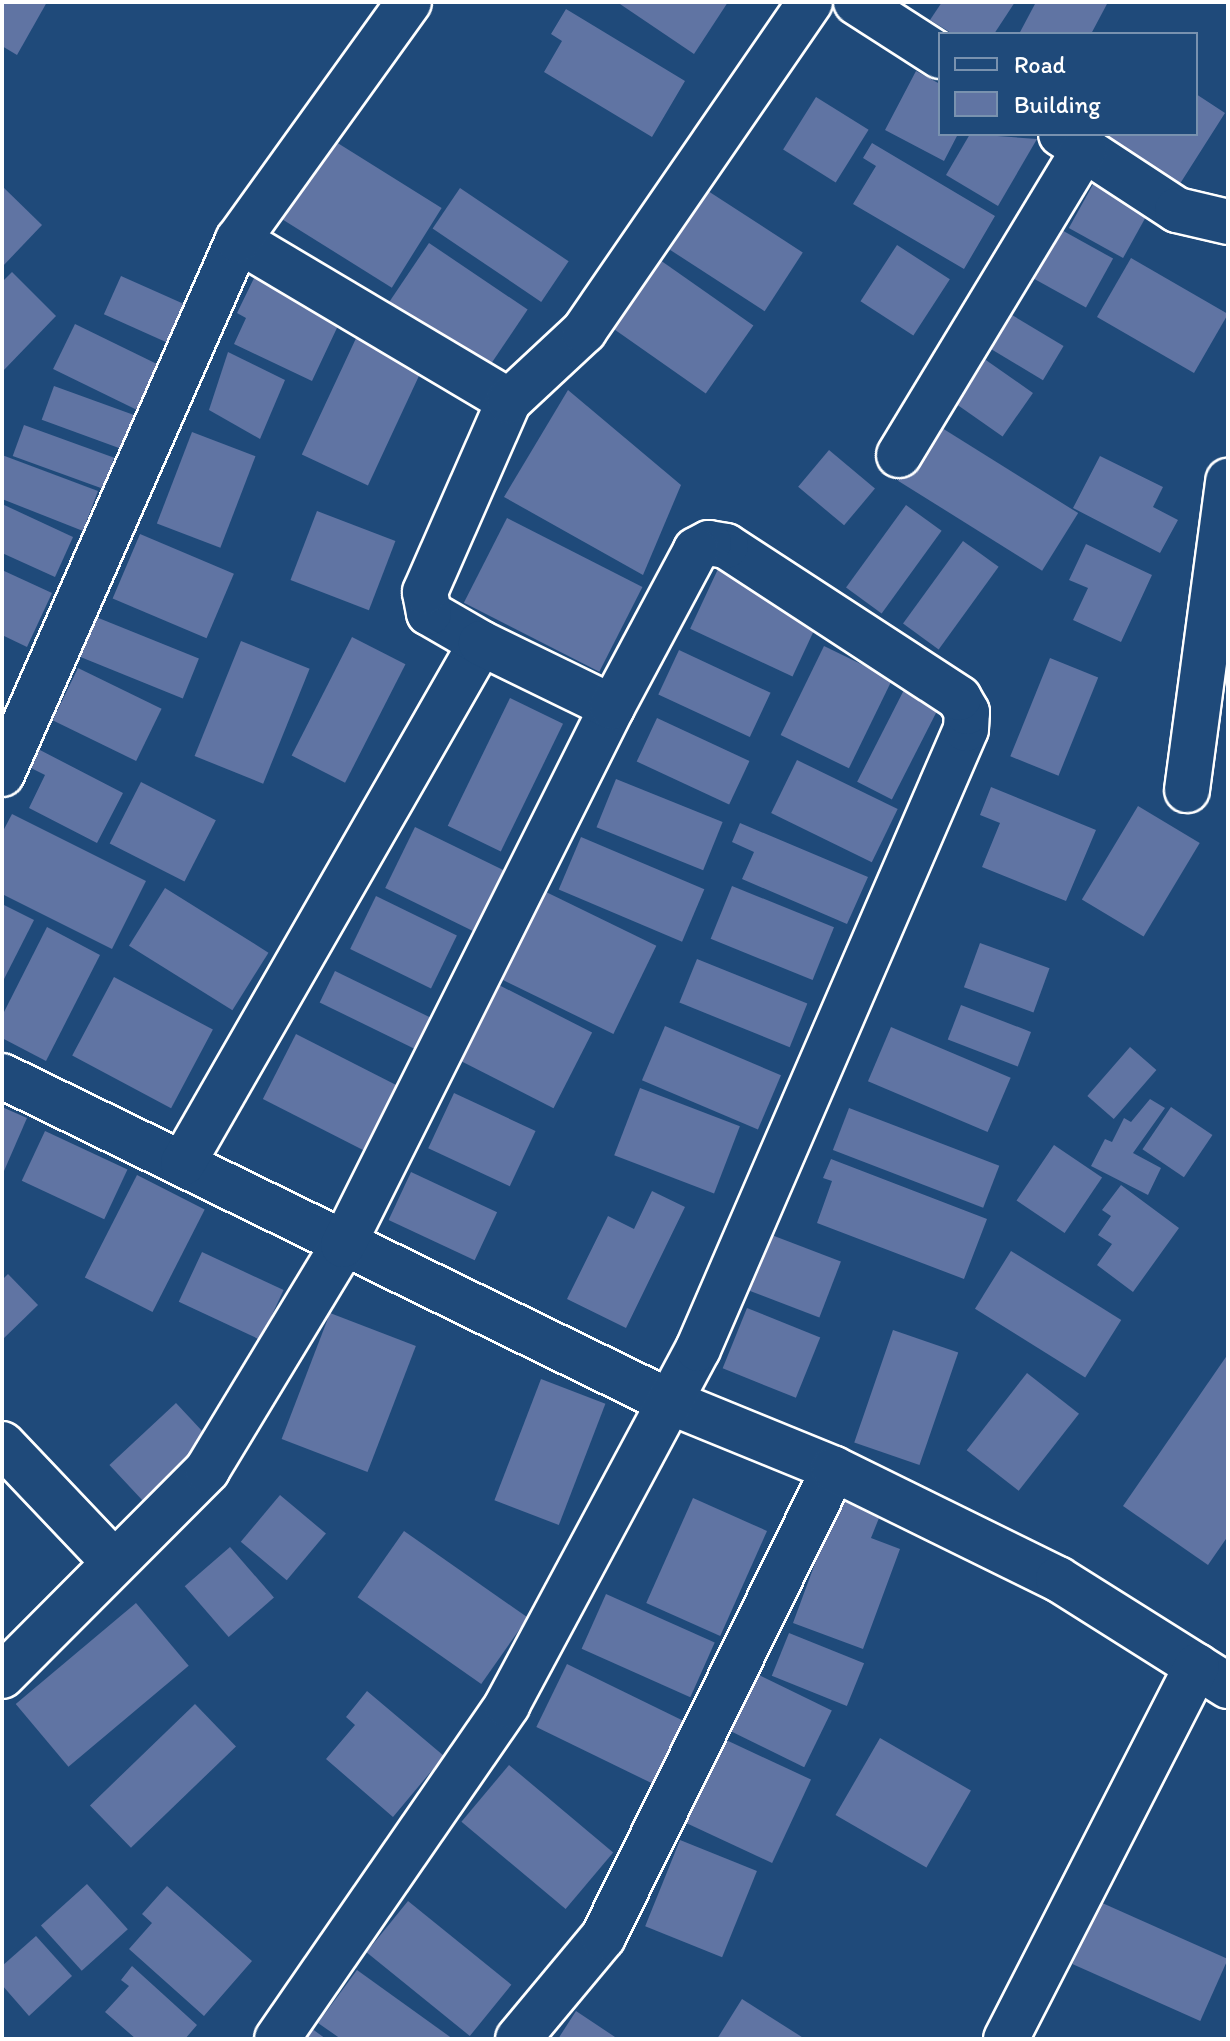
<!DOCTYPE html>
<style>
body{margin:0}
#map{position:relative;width:1230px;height:2041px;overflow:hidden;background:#1f4a7a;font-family:Itim,sans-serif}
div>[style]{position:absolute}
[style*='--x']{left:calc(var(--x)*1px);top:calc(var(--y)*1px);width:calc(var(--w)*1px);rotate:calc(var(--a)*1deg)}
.building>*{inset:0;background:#6074a3;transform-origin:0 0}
.roads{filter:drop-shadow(2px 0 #fff) drop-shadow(-2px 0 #fff) drop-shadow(0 2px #fff) drop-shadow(0 -2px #fff)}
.minor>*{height:44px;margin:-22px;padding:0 22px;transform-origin:22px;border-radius:22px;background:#1f4a7a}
span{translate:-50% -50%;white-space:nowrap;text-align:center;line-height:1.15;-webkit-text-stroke:8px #1f4a7a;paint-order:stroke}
.frame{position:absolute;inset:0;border:4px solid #fff;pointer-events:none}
.legend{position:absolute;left:938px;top:32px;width:260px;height:104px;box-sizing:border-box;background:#1f4a7a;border:2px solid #7992af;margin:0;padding:10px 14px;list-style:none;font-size:24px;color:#fff}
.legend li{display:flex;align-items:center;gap:16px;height:40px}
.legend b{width:40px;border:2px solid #7992af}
</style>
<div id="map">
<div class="building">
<i style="clip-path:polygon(2px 2px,47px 2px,17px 55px,2px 46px)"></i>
<i style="clip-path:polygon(617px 2px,728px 2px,694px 54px)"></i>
<i style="clip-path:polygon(942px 2px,1015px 2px,994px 34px,953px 34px,930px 20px)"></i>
<i style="clip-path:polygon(1036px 2px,1108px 2px,1091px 34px,1019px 34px)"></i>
<i style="clip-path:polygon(566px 9px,685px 81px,652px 137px,544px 72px,562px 41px,551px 34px)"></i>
<i style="clip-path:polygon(916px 71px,940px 84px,940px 134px,958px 134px,944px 161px,885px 130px)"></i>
<i style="clip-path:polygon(1196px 94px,1225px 113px,1176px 190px,1087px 134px,1196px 134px)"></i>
<i style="left:816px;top:97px;width:62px;height:62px;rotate:32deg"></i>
<i style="clip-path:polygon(970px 134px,1037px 139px,998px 206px,946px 175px)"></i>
<i style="left:328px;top:137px;width:134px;height:94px;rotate:32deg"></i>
<i style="clip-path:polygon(872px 143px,995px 216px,964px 269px,853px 204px,876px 166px,863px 158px)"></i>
<i style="left:1096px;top:179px;width:62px;height:56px;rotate:29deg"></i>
<i style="clip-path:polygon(2px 186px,42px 225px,2px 267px)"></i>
<i style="left:460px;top:188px;width:131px;height:49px;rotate:34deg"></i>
<i style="left:708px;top:191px;width:113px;height:70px;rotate:33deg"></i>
<i style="left:1058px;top:228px;width:63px;height:56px;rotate:29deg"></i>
<i style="left:429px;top:243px;width:119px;height:76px;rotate:34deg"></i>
<i style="left:897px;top:245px;width:63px;height:67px;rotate:33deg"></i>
<i style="left:1131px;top:258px;width:112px;height:68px;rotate:30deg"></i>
<i style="left:660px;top:260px;width:114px;height:83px;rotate:35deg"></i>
<i style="clip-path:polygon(12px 272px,56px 316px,2px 372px,2px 282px)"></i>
<i style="clip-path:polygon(257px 272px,344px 313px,312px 381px,234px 344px,246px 318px,237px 313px)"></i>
<i style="left:121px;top:276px;width:80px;height:42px;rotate:24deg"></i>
<i style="left:1007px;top:312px;width:66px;height:40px;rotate:31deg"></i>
<i style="left:75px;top:324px;width:106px;height:50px;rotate:26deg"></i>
<i style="left:358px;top:334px;width:73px;height:133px;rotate:25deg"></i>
<i style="clip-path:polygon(228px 352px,285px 380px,260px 439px,209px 410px)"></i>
<i style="left:983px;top:358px;width:61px;height:53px;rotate:35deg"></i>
<i style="left:54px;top:386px;width:88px;height:36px;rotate:20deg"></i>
<i style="clip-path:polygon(568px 390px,681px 485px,643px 575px,504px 497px)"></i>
<i style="left:934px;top:423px;width:170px;height:68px;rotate:32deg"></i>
<i style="left:24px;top:425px;width:96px;height:33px;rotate:20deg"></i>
<i style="left:192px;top:432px;width:68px;height:98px;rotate:21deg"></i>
<i style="left:829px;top:450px;width:60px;height:48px;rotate:40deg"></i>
<i style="clip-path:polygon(2px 455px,98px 491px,83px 531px,2px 499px)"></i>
<i style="clip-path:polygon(1100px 456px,1163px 487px,1153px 507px,1178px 520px,1160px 553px,1073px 508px)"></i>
<i style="clip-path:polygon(2px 504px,73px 537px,55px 577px,2px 553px)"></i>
<i style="left:906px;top:505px;width:44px;height:102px;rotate:36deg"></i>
<i style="left:317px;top:511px;width:84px;height:74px;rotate:21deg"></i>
<i style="left:507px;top:518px;width:152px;height:95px;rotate:27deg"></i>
<i style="left:140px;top:534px;width:102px;height:70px;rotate:23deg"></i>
<i style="left:963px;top:541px;width:44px;height:102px;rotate:36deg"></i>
<i style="clip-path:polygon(1086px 544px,1152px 575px,1121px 642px,1073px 620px,1088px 588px,1069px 580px)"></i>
<i style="left:718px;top:569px;width:113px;height:66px;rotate:25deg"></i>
<i style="clip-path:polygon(2px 570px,52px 593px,27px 647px,2px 635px)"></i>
<i style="left:96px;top:617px;width:111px;height:43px;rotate:22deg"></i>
<i style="left:352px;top:637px;width:60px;height:133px;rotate:27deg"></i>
<i style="left:241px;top:641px;width:74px;height:124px;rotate:22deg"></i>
<i style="left:824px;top:646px;width:76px;height:99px;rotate:26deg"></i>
<i style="left:679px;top:650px;width:101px;height:49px;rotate:25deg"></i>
<i style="left:1050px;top:658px;width:52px;height:106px;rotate:22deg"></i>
<i style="left:78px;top:668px;width:93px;height:58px;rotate:26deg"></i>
<i style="left:908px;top:682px;width:39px;height:112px;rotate:27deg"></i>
<i style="left:510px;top:698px;width:59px;height:142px;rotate:26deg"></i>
<i style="left:657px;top:718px;width:102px;height:48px;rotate:25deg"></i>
<i style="clip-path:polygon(38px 749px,123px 793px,97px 843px,29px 808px,45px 775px,29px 767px)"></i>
<i style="left:797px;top:760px;width:112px;height:59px;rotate:26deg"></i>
<i style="left:616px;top:779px;width:115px;height:52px;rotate:22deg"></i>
<i style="left:141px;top:782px;width:84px;height:69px;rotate:27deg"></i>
<i style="clip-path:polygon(991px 787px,1096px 830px,1066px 901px,982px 867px,1000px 823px,980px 815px)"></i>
<i style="left:1138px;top:806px;width:72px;height:109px;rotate:31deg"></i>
<i style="clip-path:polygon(12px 814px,146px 881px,112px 949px,2px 894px,2px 833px)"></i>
<i style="clip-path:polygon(740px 823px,868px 877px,847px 924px,742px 879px,754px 852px,732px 842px)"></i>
<i style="left:415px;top:827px;width:105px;height:68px;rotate:26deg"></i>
<i style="left:581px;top:837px;width:134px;height:57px;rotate:23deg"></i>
<i style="left:732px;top:886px;width:110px;height:57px;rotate:22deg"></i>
<i style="left:165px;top:888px;width:122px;height:68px;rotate:32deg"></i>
<i style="left:544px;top:891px;width:125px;height:98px;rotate:26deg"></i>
<i style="left:376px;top:896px;width:90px;height:59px;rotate:26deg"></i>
<i style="clip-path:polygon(2px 904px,34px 920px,2px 983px)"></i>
<i style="clip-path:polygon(47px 927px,100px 955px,46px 1061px,2px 1038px,2px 1016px)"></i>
<i style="left:980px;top:943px;width:74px;height:47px;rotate:20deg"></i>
<i style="left:697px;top:959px;width:119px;height:47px;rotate:22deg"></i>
<i style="left:335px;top:971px;width:110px;height:35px;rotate:26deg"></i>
<i style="left:114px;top:977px;width:112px;height:89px;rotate:28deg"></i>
<i style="left:495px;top:983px;width:109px;height:85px;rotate:27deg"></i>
<i style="left:961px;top:1005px;width:75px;height:37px;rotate:21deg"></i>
<i style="left:665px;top:1026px;width:126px;height:59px;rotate:23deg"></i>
<i style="left:891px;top:1027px;width:130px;height:59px;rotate:23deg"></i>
<i style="left:296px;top:1034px;width:119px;height:73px;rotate:27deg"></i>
<i style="left:1130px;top:1047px;width:35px;height:65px;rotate:41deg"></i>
<i style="left:640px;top:1088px;width:107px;height:72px;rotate:21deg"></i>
<i style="left:454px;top:1093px;width:90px;height:61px;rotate:25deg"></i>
<i style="clip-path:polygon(1150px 1099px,1165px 1108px,1133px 1153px,1161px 1168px,1148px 1195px,1091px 1166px,1105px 1139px,1112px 1142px,1124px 1118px,1131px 1122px)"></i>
<i style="clip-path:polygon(2px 1107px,27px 1118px,4px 1171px,2px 1170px)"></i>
<i style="left:1171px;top:1107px;width:50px;height:51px;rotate:34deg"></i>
<i style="left:849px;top:1108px;width:161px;height:45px;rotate:21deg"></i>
<i style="left:45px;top:1131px;width:91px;height:55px;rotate:25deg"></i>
<i style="left:1054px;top:1145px;width:58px;height:67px;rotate:34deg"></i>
<i style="clip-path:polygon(831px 1159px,987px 1219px,964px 1279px,817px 1223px,832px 1181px,823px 1178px)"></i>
<i style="left:411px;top:1172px;width:95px;height:53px;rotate:25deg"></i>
<i style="left:137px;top:1175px;width:76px;height:115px;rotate:27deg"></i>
<i style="clip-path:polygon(1121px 1185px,1179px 1228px,1133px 1292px,1097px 1265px,1112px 1244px,1098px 1235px,1111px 1216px,1102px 1210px)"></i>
<i style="clip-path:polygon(652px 1191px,685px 1207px,626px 1328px,567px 1299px,608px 1216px,634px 1229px)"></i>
<i style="left:769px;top:1234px;width:77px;height:60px;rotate:21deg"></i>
<i style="left:1011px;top:1251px;width:130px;height:68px;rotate:32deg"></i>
<i style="left:202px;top:1252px;width:90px;height:55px;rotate:25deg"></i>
<i style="clip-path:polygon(8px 1274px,38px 1305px,2px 1340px,2px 1280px)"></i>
<i style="left:747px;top:1308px;width:79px;height:65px;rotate:22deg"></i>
<i style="left:330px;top:1313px;width:92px;height:135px;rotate:21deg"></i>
<i style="left:893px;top:1330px;width:69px;height:119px;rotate:19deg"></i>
<i style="clip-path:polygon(1228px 1354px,1228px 1536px,1208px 1565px,1123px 1506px)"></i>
<i style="left:1027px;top:1373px;width:66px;height:98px;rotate:38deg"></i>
<i style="left:541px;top:1379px;width:69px;height:130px;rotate:21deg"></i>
<i style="left:176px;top:1403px;width:53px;height:91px;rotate:47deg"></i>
<i style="clip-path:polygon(841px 1493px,883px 1508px,871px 1538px,900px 1549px,863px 1649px,793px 1623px)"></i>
<i style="left:280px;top:1495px;width:60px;height:61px;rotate:40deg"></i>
<i style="left:693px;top:1498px;width:81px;height:115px;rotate:24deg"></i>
<i style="left:404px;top:1531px;width:151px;height:81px;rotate:35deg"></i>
<i style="left:230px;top:1547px;width:67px;height:60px;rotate:49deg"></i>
<i style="left:606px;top:1594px;width:119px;height:60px;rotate:24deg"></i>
<i style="left:136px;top:1603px;width:82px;height:157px;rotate:50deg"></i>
<i style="left:789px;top:1633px;width:81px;height:46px;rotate:22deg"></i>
<i style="left:567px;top:1664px;width:131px;height:70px;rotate:26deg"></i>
<i style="left:759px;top:1675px;width:81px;height:63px;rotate:26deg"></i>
<i style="clip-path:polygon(367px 1691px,444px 1756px,393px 1817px,326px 1759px,355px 1725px,346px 1717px)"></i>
<i style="left:195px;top:1704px;width:59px;height:146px;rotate:46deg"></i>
<i style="left:880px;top:1738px;width:105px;height:89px;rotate:30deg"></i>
<i style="left:724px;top:1739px;width:96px;height:92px;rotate:25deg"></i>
<i style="left:509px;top:1765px;width:136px;height:74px;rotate:40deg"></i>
<i style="left:680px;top:1840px;width:83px;height:93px;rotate:22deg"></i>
<i style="left:87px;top:1884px;width:61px;height:62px;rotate:48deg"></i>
<i style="clip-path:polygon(167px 1886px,252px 1961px,204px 2016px,129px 1949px,152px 1923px,142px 1914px)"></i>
<i style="left:408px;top:1901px;width:133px;height:66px;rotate:39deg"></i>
<i style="left:1100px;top:1902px;width:140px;height:68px;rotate:24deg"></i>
<i style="clip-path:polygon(36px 1936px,72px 1976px,29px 2016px,2px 1985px,2px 1966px)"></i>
<i style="clip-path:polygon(132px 1966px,197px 2025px,185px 2039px,136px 2039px,105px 2012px,129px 1986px,121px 1980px)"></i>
<i style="clip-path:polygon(357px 1970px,453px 2039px,341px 2039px,318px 2023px)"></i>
<i style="clip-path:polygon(742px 1999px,805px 2039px,717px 2039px)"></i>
<i style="clip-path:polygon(576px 2011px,618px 2039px,558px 2039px)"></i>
<i style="clip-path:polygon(311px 2028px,326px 2039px,303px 2039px)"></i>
</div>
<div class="roads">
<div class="minor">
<i style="--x:856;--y:2;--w:100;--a:32.7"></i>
<i style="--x:1061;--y:134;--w:139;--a:33.2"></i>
<i style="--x:1177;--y:210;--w:52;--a:13.2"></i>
<i style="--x:238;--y:240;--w:315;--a:30.7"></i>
<i style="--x:899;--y:455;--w:358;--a:-58.8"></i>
<i style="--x:2;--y:774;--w:584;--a:-66.16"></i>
<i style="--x:238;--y:240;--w:293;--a:-54.3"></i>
<i style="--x:1187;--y:790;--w:312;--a:-82.4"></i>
<i style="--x:2;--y:1076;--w:743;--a:26.01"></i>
<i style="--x:670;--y:1402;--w:177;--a:22.2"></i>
<i style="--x:183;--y:1163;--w:599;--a:-60.18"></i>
<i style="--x:481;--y:643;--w:60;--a:-150"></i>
<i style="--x:429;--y:613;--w:21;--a:-101"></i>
<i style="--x:425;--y:592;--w:209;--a:-66.3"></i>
<i style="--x:509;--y:401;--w:103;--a:-43"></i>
<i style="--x:584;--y:331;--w:399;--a:-55.5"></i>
<i style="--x:2;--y:1444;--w:163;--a:46.5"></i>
<i style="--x:2;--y:1676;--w:291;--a:-45.1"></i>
<i style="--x:207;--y:1470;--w:263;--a:-58.8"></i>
<i style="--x:343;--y:1245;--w:602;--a:-63.43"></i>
<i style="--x:612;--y:707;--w:146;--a:-154"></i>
<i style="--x:277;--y:2039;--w:406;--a:-55.4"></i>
<i style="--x:507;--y:1705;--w:404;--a:-61.8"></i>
<i style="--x:698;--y:1349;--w:675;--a:-66.62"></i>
<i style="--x:966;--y:729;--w:17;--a:-87"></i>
<i style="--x:967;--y:712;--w:16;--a:-120"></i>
<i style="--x:959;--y:698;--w:278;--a:-146.9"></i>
<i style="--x:726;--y:546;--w:17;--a:-170"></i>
<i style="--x:709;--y:543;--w:15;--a:152"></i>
<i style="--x:696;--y:550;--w:178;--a:118.1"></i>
<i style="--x:518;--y:2039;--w:133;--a:-50.2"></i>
<i style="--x:603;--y:1937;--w:522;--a:-63.73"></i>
<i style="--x:834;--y:1469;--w:250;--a:26.2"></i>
<i style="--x:1058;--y:1579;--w:201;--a:32.2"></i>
<i style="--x:1006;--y:2039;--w:419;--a:-62.9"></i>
</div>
</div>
<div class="frame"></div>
<ul class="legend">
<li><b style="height:10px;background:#1f4a7a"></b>Road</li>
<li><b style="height:22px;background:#6074a3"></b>Building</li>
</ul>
</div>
